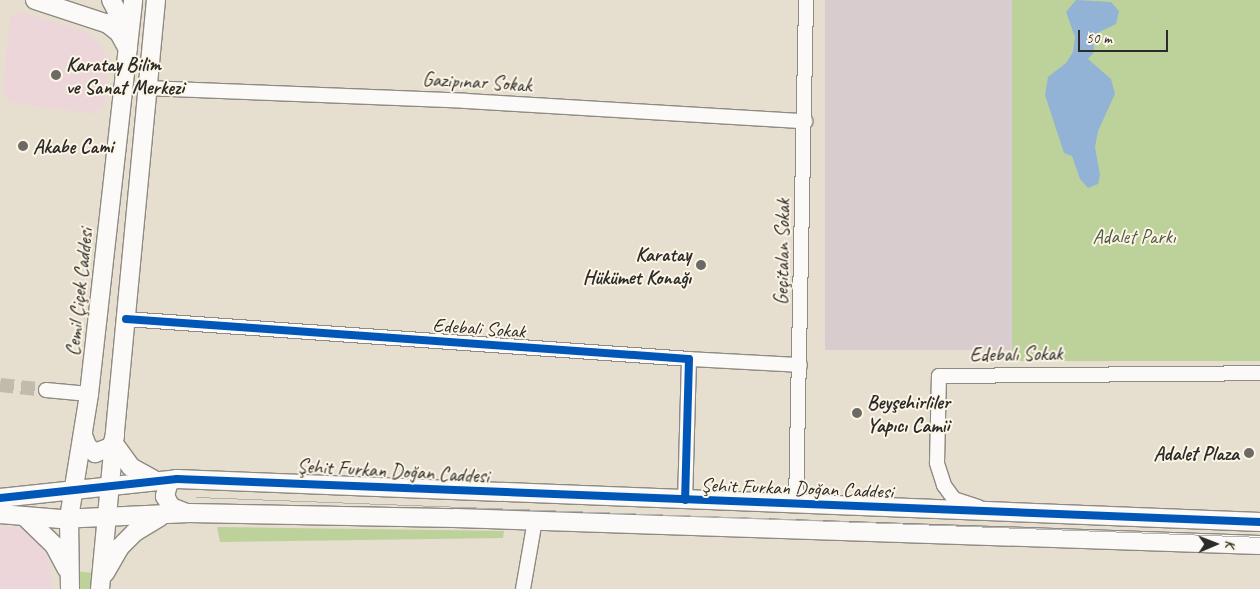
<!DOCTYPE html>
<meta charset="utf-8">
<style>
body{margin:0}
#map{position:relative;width:1260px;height:589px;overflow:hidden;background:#e6dece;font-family:Caveat,sans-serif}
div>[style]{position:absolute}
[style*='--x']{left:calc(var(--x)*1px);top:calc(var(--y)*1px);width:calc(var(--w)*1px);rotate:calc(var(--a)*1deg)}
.built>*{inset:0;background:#ecd6d9}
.industrial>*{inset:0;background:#d9cccf;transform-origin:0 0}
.green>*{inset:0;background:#bdd19b;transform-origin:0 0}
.water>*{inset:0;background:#92b3d6}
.minor-tunnel>*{height:14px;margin-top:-7px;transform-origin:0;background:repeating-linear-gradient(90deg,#c1baad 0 14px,transparent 0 21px)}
.roads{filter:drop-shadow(1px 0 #8f8a82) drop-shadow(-1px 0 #8f8a82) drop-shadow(0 1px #8f8a82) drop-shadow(0 -1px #8f8a82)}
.minor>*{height:14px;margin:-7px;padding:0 7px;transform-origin:7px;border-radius:7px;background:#fbfaf8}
.tertiary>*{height:18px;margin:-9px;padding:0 9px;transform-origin:9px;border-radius:9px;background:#fbfaf8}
.tram>*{height:1px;margin:-0.5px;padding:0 0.5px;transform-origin:0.5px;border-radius:0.5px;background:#b3b2af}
.cycleway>*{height:8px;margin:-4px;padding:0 4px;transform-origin:4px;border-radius:4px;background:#0057b8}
.dots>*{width:14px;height:14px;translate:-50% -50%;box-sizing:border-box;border:2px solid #fcf5e5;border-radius:50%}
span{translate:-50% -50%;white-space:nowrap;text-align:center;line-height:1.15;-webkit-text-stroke:4px #fcf5e5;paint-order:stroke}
.poi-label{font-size:20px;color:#2b2b2b;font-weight:700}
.left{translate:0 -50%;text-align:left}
.right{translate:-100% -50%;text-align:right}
.street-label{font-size:20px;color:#2b2b2b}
.park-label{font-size:20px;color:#4d5a40}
.north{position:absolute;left:1190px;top:519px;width:50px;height:50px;-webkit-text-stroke:4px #fcf5e5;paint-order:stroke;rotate:89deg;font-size:14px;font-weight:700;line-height:20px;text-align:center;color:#2b2b2b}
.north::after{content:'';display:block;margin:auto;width:18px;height:22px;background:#2b2b2b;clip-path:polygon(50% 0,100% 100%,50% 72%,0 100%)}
.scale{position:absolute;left:1078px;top:30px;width:90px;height:22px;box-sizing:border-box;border:2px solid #2b2b2b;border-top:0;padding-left:6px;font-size:15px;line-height:18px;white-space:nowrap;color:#2b2b2b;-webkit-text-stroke:4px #fcf5e5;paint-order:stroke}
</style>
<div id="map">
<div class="built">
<i style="clip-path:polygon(19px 11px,91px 33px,109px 59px,104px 107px,94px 114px,9px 102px,3px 92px,10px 18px)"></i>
<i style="clip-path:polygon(0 525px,19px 528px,39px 544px,49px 560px,53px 589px,0 589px)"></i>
</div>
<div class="industrial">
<i style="left:825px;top:0;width:187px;height:350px"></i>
</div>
<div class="green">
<i style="left:1012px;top:0;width:248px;height:361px"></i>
<i style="clip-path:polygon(217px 527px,504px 531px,503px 538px,220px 542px)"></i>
<i style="clip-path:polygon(75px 571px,94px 573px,91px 589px,77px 589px)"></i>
</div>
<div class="water">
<i style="clip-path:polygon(1076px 0,1111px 2px,1119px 11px,1116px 24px,1093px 35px,1094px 52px,1088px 59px,1111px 79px,1115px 94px,1098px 131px,1095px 147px,1100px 175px,1098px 184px,1088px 188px,1080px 179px,1072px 156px,1064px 153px,1045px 95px,1048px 77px,1066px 63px,1073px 52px,1075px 37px,1066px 12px)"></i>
</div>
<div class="minor-tunnel">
<i style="--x:0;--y:385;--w:46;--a:6.2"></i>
</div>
<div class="roads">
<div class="minor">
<i style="--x:147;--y:88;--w:318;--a:2.3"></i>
<i style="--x:465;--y:101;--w:341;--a:3.4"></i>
<i style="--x:126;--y:319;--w:564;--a:4.06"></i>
<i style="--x:689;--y:359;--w:141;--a:91.6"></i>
<i style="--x:689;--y:359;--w:111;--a:3.1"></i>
<i style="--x:46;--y:390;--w:43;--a:5.3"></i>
<i style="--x:796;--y:504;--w:504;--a:-88.86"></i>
<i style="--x:978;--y:507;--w:25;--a:-162"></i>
<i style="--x:954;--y:499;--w:17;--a:-126"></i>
<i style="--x:944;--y:485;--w:23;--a:-108"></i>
<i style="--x:937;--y:463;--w:87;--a:-88.7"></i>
<i style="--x:939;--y:376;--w:321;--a:-0.5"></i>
<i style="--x:523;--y:589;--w:70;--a:-80.1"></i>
</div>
<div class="tertiary">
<i style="--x:35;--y:0;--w:77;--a:18.2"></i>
<i style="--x:108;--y:24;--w:14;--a:39"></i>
<i style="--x:119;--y:33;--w:18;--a:61"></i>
<i style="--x:108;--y:24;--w:8;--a:-30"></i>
<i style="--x:115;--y:20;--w:8;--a:-67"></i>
<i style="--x:118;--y:13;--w:15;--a:-118"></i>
<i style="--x:83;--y:435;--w:12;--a:70"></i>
<i style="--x:87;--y:446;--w:11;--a:41"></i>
<i style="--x:95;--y:453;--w:17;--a:-21"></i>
<i style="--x:111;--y:447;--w:12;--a:-70"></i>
<i style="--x:115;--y:445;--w:27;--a:54"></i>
<i style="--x:131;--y:467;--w:25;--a:29"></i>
<i style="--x:177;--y:479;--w:8;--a:166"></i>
<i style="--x:169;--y:481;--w:16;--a:105"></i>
<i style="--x:165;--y:496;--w:13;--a:61"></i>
<i style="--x:171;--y:507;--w:17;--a:21"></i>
<i style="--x:0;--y:498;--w:178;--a:-6.1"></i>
<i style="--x:177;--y:479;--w:1084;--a:2.27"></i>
<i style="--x:0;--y:514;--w:61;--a:4.7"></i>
<i style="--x:61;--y:519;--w:128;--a:-2.7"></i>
<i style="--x:189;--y:513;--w:267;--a:1.1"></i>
<i style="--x:456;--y:518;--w:804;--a:1.92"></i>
<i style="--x:24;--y:516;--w:42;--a:44"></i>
<i style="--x:54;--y:545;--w:27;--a:62"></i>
<i style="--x:105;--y:573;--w:30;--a:-60"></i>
<i style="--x:120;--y:547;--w:21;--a:-45"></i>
<i style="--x:135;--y:532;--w:29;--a:-31"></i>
<i style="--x:70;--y:589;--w:71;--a:-90.8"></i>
<i style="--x:69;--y:518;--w:126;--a:-80.8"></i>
<i style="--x:89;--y:394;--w:396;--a:-83.6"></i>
<i style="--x:100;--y:589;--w:592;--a:-84.57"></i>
</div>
</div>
<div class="tram">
<i style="--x:196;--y:497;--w:1065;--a:2.15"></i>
</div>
<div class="cycleway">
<i style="--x:126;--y:319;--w:564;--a:4.06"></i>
<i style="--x:689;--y:359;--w:141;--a:91.6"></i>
<i style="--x:0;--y:498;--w:178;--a:-6.1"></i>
<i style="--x:177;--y:479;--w:1084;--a:2.27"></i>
</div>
<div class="dots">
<i style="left:56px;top:75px;background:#6c6a64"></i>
<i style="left:23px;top:146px;background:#6c6a64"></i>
<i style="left:701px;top:265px;background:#6c6a64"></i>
<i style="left:857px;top:413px;background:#6c6a64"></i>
<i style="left:1249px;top:453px;background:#6c6a64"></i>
</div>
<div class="poi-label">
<span class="left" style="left:66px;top:76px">Karatay Bilim<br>ve Sanat Merkezi</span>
<span class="left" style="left:33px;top:146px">Akabe Cami</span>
<span class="right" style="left:691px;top:266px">Karatay<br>Hükümet Konağı</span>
<span class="left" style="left:867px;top:414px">Beyşehirliler<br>Yapıcı Camii</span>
<span class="right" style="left:1239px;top:453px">Adalet Plaza</span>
</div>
<div class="street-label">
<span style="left:477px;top:82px;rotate:3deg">Gazipınar Sokak</span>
<span style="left:782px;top:252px;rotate:-89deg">Geçitalan Sokak</span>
<span style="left:79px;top:292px;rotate:-84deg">Cemil Çiçek Caddesi</span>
<span style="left:479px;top:328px;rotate:4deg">Edebali Sokak</span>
<span style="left:1016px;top:354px;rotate:-1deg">Edebalı Sokak</span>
<span style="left:393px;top:471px;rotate:3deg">Şehit Furkan Doğan Caddesi</span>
<span style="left:797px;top:488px;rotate:2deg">Şehit Furkan Doğan Caddesi</span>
</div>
<div class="park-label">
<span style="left:1134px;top:236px">Adalet Parkı</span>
</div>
<div class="north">K</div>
<div class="scale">50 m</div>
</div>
